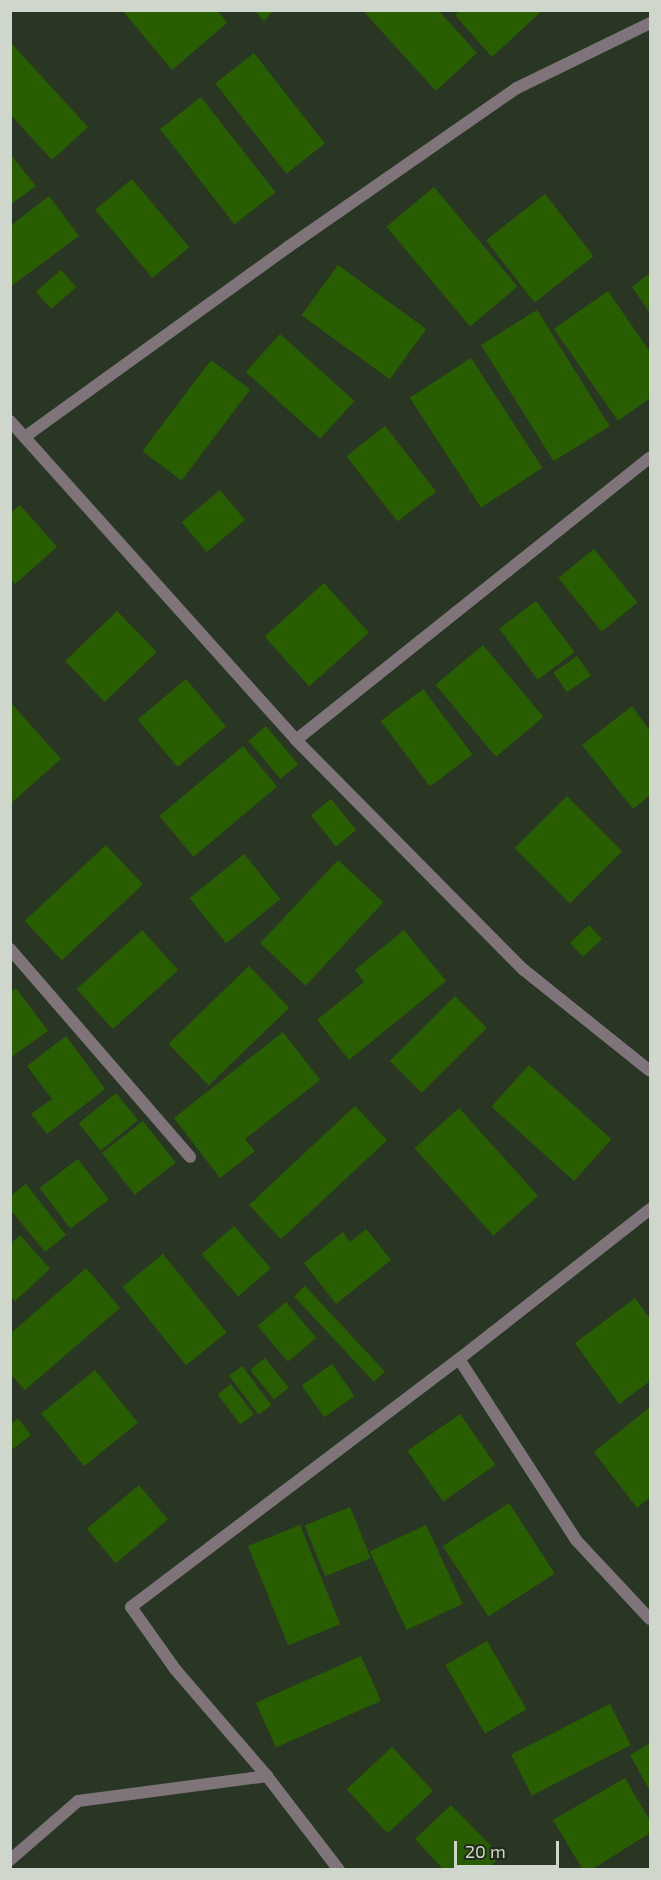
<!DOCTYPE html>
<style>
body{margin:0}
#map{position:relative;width:661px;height:1880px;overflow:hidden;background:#293624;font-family:"Exo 2",sans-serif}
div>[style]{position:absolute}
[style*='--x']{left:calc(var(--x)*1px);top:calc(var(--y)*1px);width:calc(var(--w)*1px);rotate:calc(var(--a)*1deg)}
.building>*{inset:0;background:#295e00;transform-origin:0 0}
.street>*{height:12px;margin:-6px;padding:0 6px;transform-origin:6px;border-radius:6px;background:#7f747a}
span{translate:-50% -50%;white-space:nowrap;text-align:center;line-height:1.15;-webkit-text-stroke:5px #202b1a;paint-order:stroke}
.frame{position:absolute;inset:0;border:12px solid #cfd6cb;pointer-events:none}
.scale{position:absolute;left:454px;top:1841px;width:105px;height:27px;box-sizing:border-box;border:3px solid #cfd6cb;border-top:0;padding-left:8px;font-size:18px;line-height:21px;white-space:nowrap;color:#cfd6cb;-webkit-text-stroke:4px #202b1a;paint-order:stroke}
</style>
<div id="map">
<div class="building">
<i style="clip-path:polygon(122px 10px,217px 10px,227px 23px,172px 70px)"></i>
<i style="clip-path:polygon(254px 10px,274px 10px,264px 21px)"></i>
<i style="clip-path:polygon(367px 10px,438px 10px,477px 53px,436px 91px,365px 13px)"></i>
<i style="clip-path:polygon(460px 10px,543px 10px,492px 57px,455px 15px)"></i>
<i style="clip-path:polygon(10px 42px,88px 127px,52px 160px,10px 114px)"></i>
<i style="left:254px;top:53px;width:115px;height:49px;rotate:52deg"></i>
<i style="left:201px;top:97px;width:121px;height:52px;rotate:52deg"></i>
<i style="clip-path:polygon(10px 154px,36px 186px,10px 205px)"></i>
<i style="left:132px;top:179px;width:89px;height:48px;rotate:50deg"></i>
<i style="left:434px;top:187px;width:130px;height:62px;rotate:50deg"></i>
<i style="left:545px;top:194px;width:79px;height:75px;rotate:52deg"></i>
<i style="clip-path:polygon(49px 196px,79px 236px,10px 287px,10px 226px)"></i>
<i style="left:338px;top:265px;width:109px;height:62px;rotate:36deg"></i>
<i style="left:61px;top:270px;width:23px;height:33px;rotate:49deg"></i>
<i style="clip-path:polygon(650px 273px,650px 313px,632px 287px)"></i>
<i style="clip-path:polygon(608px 291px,650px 352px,650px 398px,618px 421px,554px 329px)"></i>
<i style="left:537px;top:310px;width:137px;height:66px;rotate:58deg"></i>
<i style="left:280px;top:334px;width:100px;height:51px;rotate:42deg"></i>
<i style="left:471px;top:358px;width:131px;height:73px;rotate:57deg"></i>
<i style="left:211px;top:360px;width:49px;height:114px;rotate:37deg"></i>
<i style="left:385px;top:426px;width:83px;height:49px;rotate:52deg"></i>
<i style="left:220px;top:490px;width:39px;height:50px;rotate:50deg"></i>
<i style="clip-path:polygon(20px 505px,57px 547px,15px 584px,10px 578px,10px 513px)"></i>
<i style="left:594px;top:549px;width:69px;height:46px;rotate:51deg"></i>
<i style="left:324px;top:583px;width:67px;height:80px;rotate:48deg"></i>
<i style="left:536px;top:601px;width:64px;height:46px;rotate:53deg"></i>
<i style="left:117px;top:611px;width:57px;height:72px;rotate:46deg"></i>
<i style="left:483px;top:645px;width:94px;height:62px;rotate:50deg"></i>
<i style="left:577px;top:656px;width:24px;height:29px;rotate:55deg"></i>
<i style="left:186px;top:679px;width:62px;height:63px;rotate:50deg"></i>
<i style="left:423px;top:689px;width:82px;height:53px;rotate:53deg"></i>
<i style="clip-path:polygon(12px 704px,61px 759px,10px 804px,10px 705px)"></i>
<i style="clip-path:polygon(632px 706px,650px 731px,650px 795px,633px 809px,582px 745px)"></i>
<i style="left:266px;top:726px;width:50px;height:23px;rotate:50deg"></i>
<i style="left:243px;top:746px;width:53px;height:109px;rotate:50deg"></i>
<i style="left:567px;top:796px;width:78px;height:74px;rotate:45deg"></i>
<i style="left:331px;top:799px;width:40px;height:26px;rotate:51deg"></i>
<i style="left:106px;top:845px;width:54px;height:111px;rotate:47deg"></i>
<i style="left:244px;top:854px;width:58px;height:70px;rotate:51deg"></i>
<i style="left:338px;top:860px;width:62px;height:114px;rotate:43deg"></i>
<i style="left:589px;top:925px;width:19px;height:26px;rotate:47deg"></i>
<i style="left:142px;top:930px;width:54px;height:88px;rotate:48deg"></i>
<i style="clip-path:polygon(404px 930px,446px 981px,349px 1060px,317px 1020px,364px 982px,355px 970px)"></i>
<i style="left:249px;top:966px;width:58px;height:112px;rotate:46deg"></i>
<i style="clip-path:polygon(16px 988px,48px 1031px,10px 1058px,10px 992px)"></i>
<i style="left:455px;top:996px;width:45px;height:92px;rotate:45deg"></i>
<i style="clip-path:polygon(283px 1032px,320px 1080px,245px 1139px,255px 1151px,220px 1178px,174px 1118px)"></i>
<i style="clip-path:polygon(66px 1036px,105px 1089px,47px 1134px,31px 1114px,52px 1099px,27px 1066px)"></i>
<i style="left:529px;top:1065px;width:111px;height:56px;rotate:42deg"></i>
<i style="left:116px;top:1093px;width:35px;height:48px;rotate:51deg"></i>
<i style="left:355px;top:1106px;width:47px;height:145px;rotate:47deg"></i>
<i style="left:459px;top:1108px;width:118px;height:60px;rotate:48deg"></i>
<i style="left:143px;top:1121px;width:53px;height:52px;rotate:52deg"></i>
<i style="left:78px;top:1159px;width:51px;height:48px;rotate:53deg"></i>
<i style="clip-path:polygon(26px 1184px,66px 1235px,45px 1252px,10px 1209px,10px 1196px)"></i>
<i style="left:234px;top:1226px;width:56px;height:43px;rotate:49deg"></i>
<i style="clip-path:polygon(366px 1229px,391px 1260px,336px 1304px,304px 1263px,343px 1232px,350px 1242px)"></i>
<i style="clip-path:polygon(20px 1235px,50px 1269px,15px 1301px,10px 1296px,10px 1244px)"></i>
<i style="left:163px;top:1254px;width:101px;height:52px;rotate:51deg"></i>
<i style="clip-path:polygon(86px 1268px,120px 1308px,25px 1390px,10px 1374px,10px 1334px)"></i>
<i style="left:305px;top:1286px;width:117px;height:15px;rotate:47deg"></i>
<i style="clip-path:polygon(635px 1298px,650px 1319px,650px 1381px,619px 1404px,575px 1343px)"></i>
<i style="left:286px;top:1302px;width:47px;height:37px;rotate:50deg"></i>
<i style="left:265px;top:1358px;width:38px;height:19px;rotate:51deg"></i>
<i style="left:332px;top:1364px;width:39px;height:37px;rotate:55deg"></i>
<i style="left:242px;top:1366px;width:49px;height:16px;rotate:53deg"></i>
<i style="left:95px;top:1370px;width:68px;height:69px;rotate:51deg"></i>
<i style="left:231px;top:1384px;width:38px;height:17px;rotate:53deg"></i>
<i style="clip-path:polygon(650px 1407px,650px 1497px,637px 1508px,594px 1452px)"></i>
<i style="left:460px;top:1414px;width:62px;height:64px;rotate:55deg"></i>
<i style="clip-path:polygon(18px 1418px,31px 1435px,10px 1451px,10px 1425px)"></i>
<i style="left:139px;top:1485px;width:45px;height:68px;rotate:50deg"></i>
<i style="left:509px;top:1503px;width:84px;height:79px;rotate:57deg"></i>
<i style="left:350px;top:1507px;width:55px;height:49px;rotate:68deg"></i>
<i style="left:300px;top:1525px;width:107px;height:56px;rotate:68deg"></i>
<i style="left:426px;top:1525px;width:87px;height:62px;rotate:65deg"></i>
<i style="left:487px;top:1641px;width:79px;height:48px;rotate:60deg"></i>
<i style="left:361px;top:1656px;width:49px;height:115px;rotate:66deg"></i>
<i style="left:610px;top:1704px;width:46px;height:111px;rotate:63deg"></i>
<i style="clip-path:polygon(650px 1743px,650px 1791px,630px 1755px)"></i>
<i style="left:392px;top:1747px;width:60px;height:62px;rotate:47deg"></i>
<i style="clip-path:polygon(625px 1778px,650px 1821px,650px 1833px,591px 1870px,583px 1870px,553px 1820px)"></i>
<i style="clip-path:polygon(451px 1805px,501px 1856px,487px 1870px,444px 1870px,415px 1839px)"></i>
</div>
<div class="street">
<i style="--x:10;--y:421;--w:428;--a:48.1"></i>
<i style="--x:296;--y:740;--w:324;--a:45.3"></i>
<i style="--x:524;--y:970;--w:161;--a:38.7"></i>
<i style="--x:26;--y:436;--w:323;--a:-35.8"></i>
<i style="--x:288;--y:247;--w:279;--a:-34.8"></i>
<i style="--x:517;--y:88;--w:148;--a:-26"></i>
<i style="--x:296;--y:740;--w:453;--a:-38.6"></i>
<i style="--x:10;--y:949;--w:275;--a:49.1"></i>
<i style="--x:459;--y:1359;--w:216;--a:57.1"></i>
<i style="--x:576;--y:1540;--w:108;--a:46.9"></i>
<i style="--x:10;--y:1860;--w:90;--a:-40.9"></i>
<i style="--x:78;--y:1801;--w:191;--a:-7.5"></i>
<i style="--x:339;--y:1870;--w:118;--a:-127.5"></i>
<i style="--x:267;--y:1776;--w:141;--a:-130.7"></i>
<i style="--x:175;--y:1669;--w:76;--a:-125.4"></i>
<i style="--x:131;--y:1607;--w:411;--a:-37.1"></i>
<i style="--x:459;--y:1359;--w:243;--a:-38.1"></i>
</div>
<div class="frame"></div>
<div class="scale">20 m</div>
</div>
